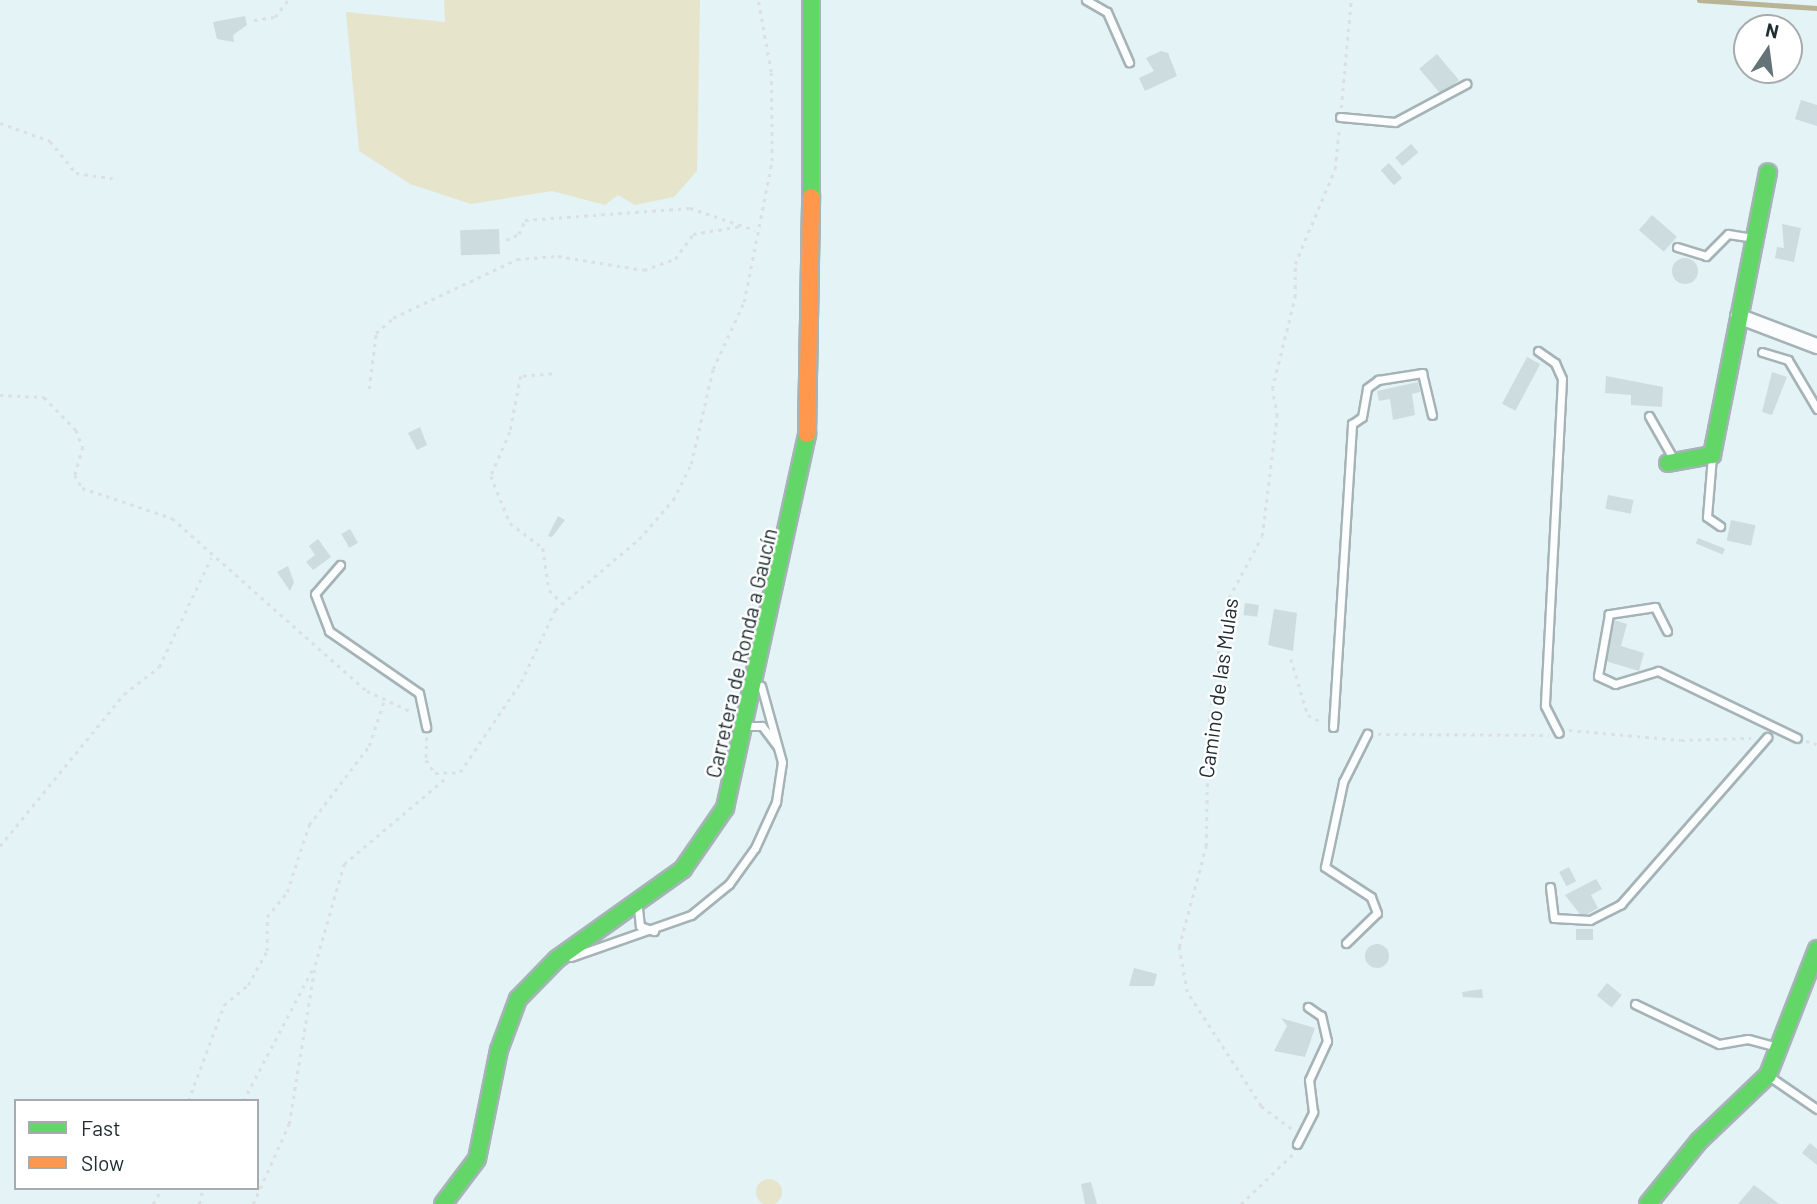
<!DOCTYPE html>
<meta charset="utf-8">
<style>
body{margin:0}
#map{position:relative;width:1817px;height:1204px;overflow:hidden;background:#e3f3f6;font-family:Barlow,sans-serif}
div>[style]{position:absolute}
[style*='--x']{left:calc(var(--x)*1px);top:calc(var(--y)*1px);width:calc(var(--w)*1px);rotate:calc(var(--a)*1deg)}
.green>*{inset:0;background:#e6e5cc}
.round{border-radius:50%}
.stream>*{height:4.5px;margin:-2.25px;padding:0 2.25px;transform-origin:2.25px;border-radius:2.25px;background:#b9b495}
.building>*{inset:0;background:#cddcdf;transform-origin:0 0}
.path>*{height:2.5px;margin-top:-1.25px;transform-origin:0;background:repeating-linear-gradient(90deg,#dbe0e2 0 3.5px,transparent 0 8.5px)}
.roads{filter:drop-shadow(2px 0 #a5b3b6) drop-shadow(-2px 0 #a5b3b6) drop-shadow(0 2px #a5b3b6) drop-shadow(0 -2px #a5b3b6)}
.lane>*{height:7px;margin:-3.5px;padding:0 3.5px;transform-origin:3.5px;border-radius:3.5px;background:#fbfdfe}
.street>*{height:14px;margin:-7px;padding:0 7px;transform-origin:7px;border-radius:7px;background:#fbfdfe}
.fast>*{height:16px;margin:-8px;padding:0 8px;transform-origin:8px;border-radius:8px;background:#63d668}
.slow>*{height:16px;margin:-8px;padding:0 8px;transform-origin:8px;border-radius:8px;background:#ff974d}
span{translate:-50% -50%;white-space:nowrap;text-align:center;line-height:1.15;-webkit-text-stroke:5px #fff;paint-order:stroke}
.street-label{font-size:21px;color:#202e31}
.legend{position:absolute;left:14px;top:1099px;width:245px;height:91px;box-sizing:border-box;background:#fff;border:2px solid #a6abad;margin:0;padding:9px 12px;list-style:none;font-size:21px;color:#202e31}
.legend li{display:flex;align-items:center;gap:14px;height:35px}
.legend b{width:35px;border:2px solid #a6abad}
.north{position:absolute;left:1733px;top:14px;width:70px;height:70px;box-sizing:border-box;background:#fff;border:2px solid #a6abad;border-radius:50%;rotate:13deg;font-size:19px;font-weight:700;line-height:28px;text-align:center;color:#202e31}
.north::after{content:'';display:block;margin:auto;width:24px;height:32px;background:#647376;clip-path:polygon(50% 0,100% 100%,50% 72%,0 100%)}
</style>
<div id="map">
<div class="green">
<i style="clip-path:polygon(444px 0,700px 0,697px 171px,674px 197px,635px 205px,618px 195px,605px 205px,552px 191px,471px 204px,410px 184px,359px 151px,346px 12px,445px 22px)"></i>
<i class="round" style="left:756px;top:1179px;width:26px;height:26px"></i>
</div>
<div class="stream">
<i style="--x:1699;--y:0;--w:118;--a:3.9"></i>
</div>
<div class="building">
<i style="clip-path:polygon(245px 16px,247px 25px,233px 35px,234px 42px,217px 39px,213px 22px)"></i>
<i style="clip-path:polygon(1161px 51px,1168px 53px,1177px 76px,1145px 91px,1139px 78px,1154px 71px,1146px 58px)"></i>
<i style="left:1437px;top:54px;width:34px;height:23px;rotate:50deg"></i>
<i style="clip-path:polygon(1801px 100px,1817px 105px,1817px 126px,1795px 119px)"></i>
<i style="left:1411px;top:144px;width:11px;height:21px;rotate:49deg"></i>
<i style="left:1389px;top:163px;width:20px;height:11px;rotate:49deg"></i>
<i style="left:1652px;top:215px;width:33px;height:20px;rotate:41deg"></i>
<i style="clip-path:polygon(1782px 224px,1801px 228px,1794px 262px,1775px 258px,1777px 247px,1784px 248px)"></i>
<i style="left:499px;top:229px;width:25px;height:39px;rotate:88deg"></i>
<i class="round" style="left:1672px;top:258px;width:26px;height:26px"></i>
<i style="left:1527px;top:357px;width:15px;height:53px;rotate:28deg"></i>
<i style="clip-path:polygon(1772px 372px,1787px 377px,1772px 415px,1762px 412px)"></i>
<i style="clip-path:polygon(1606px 376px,1663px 387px,1662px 407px,1631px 405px,1631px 395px,1605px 393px)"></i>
<i style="clip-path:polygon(1418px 382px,1420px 392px,1412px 394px,1415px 415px,1393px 420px,1390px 399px,1379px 401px,1377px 391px)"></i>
<i style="clip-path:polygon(420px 427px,427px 445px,417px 450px,408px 433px)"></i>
<i style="left:1608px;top:495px;width:26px;height:14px;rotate:11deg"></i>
<i style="clip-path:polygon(558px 516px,565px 520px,552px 537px,548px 536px)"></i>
<i style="left:1731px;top:520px;width:25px;height:21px;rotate:12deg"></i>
<i style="left:350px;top:529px;width:16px;height:10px;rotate:60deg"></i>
<i style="left:1698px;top:538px;width:29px;height:6px;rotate:22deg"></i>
<i style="clip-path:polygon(318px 539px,331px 557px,313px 570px,306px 562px,315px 555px,309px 546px)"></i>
<i style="clip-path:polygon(288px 566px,294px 582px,290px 591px,277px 572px)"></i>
<i style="left:1245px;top:603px;width:14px;height:12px;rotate:8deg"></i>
<i style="clip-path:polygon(1274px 609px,1297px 613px,1293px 651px,1268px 645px)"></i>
<i style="clip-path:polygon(1614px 620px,1627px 624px,1621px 646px,1644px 653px,1639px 671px,1602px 660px)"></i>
<i style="left:1569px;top:867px;width:16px;height:11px;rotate:63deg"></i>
<i style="clip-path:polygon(1596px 879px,1602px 889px,1591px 895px,1598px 908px,1582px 917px,1565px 895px)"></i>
<i style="left:1576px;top:929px;width:17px;height:11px"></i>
<i class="round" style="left:1365px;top:944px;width:24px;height:24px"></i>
<i style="clip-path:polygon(1134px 968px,1157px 974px,1154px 986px,1129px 986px)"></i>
<i style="left:1607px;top:983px;width:19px;height:16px;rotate:39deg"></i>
<i style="clip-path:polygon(1482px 989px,1483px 998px,1463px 997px,1462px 992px)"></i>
<i style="clip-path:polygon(1281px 1018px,1315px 1028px,1305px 1057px,1274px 1051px,1287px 1026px)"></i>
<i style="clip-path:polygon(1810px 1143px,1817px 1149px,1817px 1165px,1802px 1153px)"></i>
<i style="clip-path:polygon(1091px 1182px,1097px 1204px,1085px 1204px,1081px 1184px)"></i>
<i style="clip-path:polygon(1754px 1185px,1779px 1204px,1738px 1204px)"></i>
</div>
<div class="path">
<i style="--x:254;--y:20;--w:21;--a:-8"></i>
<i style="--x:275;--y:17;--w:21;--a:-53"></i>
<i style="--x:1341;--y:108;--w:108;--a:-84.7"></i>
<i style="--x:0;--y:123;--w:53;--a:19.8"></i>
<i style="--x:50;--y:141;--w:41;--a:50.9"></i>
<i style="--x:76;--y:173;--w:37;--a:8"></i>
<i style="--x:506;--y:240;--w:14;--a:-25"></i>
<i style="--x:519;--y:234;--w:15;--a:-67"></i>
<i style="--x:525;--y:220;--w:165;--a:-4.2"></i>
<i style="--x:690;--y:208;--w:69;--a:18.7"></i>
<i style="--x:552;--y:374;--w:31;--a:176"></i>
<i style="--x:521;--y:376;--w:57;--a:101.1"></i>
<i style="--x:510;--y:432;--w:48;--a:113.4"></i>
<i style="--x:491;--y:476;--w:51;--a:68"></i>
<i style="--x:510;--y:523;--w:41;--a:37.1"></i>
<i style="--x:543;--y:548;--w:42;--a:81.9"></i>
<i style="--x:549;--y:590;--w:18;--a:45"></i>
<i style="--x:369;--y:389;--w:56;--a:-82.9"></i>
<i style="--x:376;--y:333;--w:23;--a:-41"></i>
<i style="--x:393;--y:318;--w:137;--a:-25.4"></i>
<i style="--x:517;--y:259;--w:41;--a:-4.2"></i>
<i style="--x:558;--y:256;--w:87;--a:9.2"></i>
<i style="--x:644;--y:270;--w:33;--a:-20"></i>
<i style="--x:675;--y:259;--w:31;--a:-54"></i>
<i style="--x:693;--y:234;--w:49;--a:-9.5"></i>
<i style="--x:0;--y:395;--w:44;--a:2.6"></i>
<i style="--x:44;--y:397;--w:46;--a:45.9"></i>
<i style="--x:76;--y:430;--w:18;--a:68"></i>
<i style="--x:83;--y:447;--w:29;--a:106"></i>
<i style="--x:75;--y:475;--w:15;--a:62"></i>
<i style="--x:82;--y:488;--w:95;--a:18.4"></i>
<i style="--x:172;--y:518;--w:261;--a:41.6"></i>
<i style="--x:367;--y:691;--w:50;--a:25"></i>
<i style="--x:1291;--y:659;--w:59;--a:73.1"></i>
<i style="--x:1308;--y:715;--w:15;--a:28"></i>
<i style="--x:1569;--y:730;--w:112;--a:5.1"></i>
<i style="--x:1681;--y:740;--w:70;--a:-1.6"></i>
<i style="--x:1378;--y:734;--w:171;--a:0.3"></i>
<i style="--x:427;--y:737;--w:23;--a:92"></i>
<i style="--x:426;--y:760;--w:16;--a:55"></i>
<i style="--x:435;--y:773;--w:25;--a:-2"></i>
<i style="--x:460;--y:772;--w:109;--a:-55.9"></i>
<i style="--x:521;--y:682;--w:80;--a:-64.7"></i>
<i style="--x:555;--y:610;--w:110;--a:-40.2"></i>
<i style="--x:639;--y:539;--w:52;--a:-48.9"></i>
<i style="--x:673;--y:500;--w:40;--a:-63.4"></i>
<i style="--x:691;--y:464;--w:98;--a:-77"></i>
<i style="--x:713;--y:369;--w:74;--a:-65.2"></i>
<i style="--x:744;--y:302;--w:144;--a:-78.8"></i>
<i style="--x:772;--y:161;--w:89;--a:-90.6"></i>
<i style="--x:771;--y:72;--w:73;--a:-100.2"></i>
<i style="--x:1806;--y:741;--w:11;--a:15"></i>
<i style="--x:0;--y:846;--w:196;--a:-50.8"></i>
<i style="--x:124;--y:694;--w:44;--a:-37.6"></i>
<i style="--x:159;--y:667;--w:121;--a:-64.5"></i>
<i style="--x:188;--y:1101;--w:103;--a:-69.4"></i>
<i style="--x:224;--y:1005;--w:31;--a:-40"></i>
<i style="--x:248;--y:985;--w:39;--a:-61"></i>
<i style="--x:267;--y:951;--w:34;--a:-90"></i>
<i style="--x:267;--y:917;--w:32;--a:-51"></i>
<i style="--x:287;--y:892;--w:71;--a:-71.8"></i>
<i style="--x:309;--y:825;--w:99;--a:-52.8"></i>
<i style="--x:369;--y:746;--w:51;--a:-71.6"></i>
<i style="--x:243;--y:1101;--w:150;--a:-62.2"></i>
<i style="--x:1291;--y:1129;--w:38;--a:-143"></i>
<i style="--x:1261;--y:1106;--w:136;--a:-123"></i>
<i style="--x:1187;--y:992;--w:46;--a:-100.1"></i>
<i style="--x:1179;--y:947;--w:105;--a:-75"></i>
<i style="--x:1206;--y:846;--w:116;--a:-89"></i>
<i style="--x:1208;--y:730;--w:126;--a:-82.3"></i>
<i style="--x:1225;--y:605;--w:78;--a:-61.8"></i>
<i style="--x:1262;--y:536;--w:121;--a:-82.9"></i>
<i style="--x:1277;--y:416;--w:27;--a:-100"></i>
<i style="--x:1272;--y:389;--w:95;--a:-76"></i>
<i style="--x:1295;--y:297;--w:33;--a:-90"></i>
<i style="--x:1295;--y:264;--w:103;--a:-67.2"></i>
<i style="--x:1335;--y:169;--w:40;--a:-84.3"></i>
<i style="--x:153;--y:1204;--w:18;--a:-61"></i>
<i style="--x:199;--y:1204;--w:16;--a:-76"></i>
<i style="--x:253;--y:1204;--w:88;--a:-65.8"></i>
<i style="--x:289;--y:1124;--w:161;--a:-80.7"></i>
<i style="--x:315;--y:965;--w:105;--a:-74"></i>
<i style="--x:344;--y:864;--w:135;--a:-40.2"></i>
<i style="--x:1241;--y:1204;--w:72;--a:-43.9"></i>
</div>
<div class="roads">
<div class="lane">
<i style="--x:1086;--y:0;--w:24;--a:30"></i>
<i style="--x:1107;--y:12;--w:55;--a:66.3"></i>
<i style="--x:1340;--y:117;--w:55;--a:5.2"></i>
<i style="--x:1395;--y:122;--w:81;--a:-28.2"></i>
<i style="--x:1677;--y:247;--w:30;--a:17"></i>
<i style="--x:1706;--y:256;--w:31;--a:-45"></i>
<i style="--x:1728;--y:234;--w:25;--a:9"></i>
<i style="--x:1538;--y:351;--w:21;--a:35"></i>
<i style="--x:1555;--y:363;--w:17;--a:66"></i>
<i style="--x:1562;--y:379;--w:327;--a:93"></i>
<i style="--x:1545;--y:706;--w:30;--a:63"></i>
<i style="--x:1762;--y:352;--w:27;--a:17"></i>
<i style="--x:1788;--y:360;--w:57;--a:59.4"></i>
<i style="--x:1649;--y:416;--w:51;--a:60.4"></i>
<i style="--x:1712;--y:456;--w:61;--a:94.7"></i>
<i style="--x:1707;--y:517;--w:16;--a:35"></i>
<i style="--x:340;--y:565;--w:38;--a:131"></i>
<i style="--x:315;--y:594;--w:40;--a:69"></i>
<i style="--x:329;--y:631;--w:109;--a:34.6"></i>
<i style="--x:419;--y:693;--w:35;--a:78"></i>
<i style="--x:1667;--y:631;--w:27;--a:-117"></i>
<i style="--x:1655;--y:607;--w:47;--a:171.3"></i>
<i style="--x:1609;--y:614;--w:63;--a:100.1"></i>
<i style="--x:1598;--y:676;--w:19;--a:25"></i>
<i style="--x:1615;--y:684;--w:45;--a:-16.8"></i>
<i style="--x:1658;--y:671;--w:154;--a:25.7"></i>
<i style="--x:750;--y:726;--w:12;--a:0"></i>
<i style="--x:762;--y:726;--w:25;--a:53"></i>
<i style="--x:1333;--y:727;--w:304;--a:-86.4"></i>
<i style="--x:1352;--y:424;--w:12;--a:-35"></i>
<i style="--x:1362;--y:417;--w:29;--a:-80"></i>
<i style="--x:1367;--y:388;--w:14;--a:-36"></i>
<i style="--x:1378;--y:380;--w:45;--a:-9"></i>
<i style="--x:1422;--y:373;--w:43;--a:76.6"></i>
<i style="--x:1550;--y:887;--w:31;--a:83"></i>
<i style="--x:1554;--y:918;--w:36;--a:3"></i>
<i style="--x:1590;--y:920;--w:35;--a:-27"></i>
<i style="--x:1621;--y:904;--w:222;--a:-48.8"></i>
<i style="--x:638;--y:908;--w:18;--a:84"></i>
<i style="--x:640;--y:926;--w:15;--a:20"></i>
<i style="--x:1346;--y:943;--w:43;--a:-44.1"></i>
<i style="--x:1377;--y:913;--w:17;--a:-111"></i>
<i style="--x:1371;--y:897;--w:55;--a:-146.9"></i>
<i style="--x:1325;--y:867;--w:87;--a:-78"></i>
<i style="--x:1343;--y:782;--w:54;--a:-63.4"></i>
<i style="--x:571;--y:957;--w:127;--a:-19.3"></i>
<i style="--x:691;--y:915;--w:49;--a:-39.2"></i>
<i style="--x:729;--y:884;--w:44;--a:-54.2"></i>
<i style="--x:755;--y:848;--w:51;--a:-65.5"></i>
<i style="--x:776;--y:802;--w:40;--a:-81.5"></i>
<i style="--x:782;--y:762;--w:79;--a:-105.4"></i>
<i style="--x:1635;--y:1004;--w:93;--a:25.5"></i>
<i style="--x:1719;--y:1044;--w:29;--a:-10"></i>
<i style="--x:1748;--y:1039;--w:31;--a:15"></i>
<i style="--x:1769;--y:1076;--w:58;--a:34.5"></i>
<i style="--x:1297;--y:1144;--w:36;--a:-63"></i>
<i style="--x:1313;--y:1112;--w:32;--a:-97"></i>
<i style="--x:1309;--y:1080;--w:43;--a:-65.2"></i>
<i style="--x:1327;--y:1041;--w:26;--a:-103"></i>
<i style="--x:1321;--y:1016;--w:16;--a:-145"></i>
</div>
<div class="street">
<i style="--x:1738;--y:316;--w:85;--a:20.8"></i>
</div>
<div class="fast">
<i style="--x:811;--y:0;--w:197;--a:90"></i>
<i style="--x:1668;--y:463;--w:45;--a:-10.3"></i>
<i style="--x:1712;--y:455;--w:288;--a:-78.8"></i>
<i style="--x:443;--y:1204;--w:56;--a:-52.9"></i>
<i style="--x:477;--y:1159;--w:111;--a:-78.6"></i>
<i style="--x:499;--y:1050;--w:54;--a:-69.6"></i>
<i style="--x:518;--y:999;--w:56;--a:-45.7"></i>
<i style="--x:557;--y:959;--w:155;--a:-35.5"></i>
<i style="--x:683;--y:869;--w:74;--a:-55.5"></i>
<i style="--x:725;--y:808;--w:383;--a:-77.6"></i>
<i style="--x:1648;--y:1204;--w:81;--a:-51"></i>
<i style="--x:1699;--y:1141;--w:95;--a:-43.7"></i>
<i style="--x:1768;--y:1075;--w:135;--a:-68.7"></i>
</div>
<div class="slow">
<i style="--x:807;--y:434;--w:237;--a:-89"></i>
</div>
</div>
<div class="street-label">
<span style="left:741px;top:653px;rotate:-77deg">Carretera de Ronda a Gaucín</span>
<span style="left:1218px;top:688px;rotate:-82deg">Camino de las Mulas</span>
</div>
<ul class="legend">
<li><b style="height:9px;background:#63d668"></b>Fast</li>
<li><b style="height:9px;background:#ff974d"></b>Slow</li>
</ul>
<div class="north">N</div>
</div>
